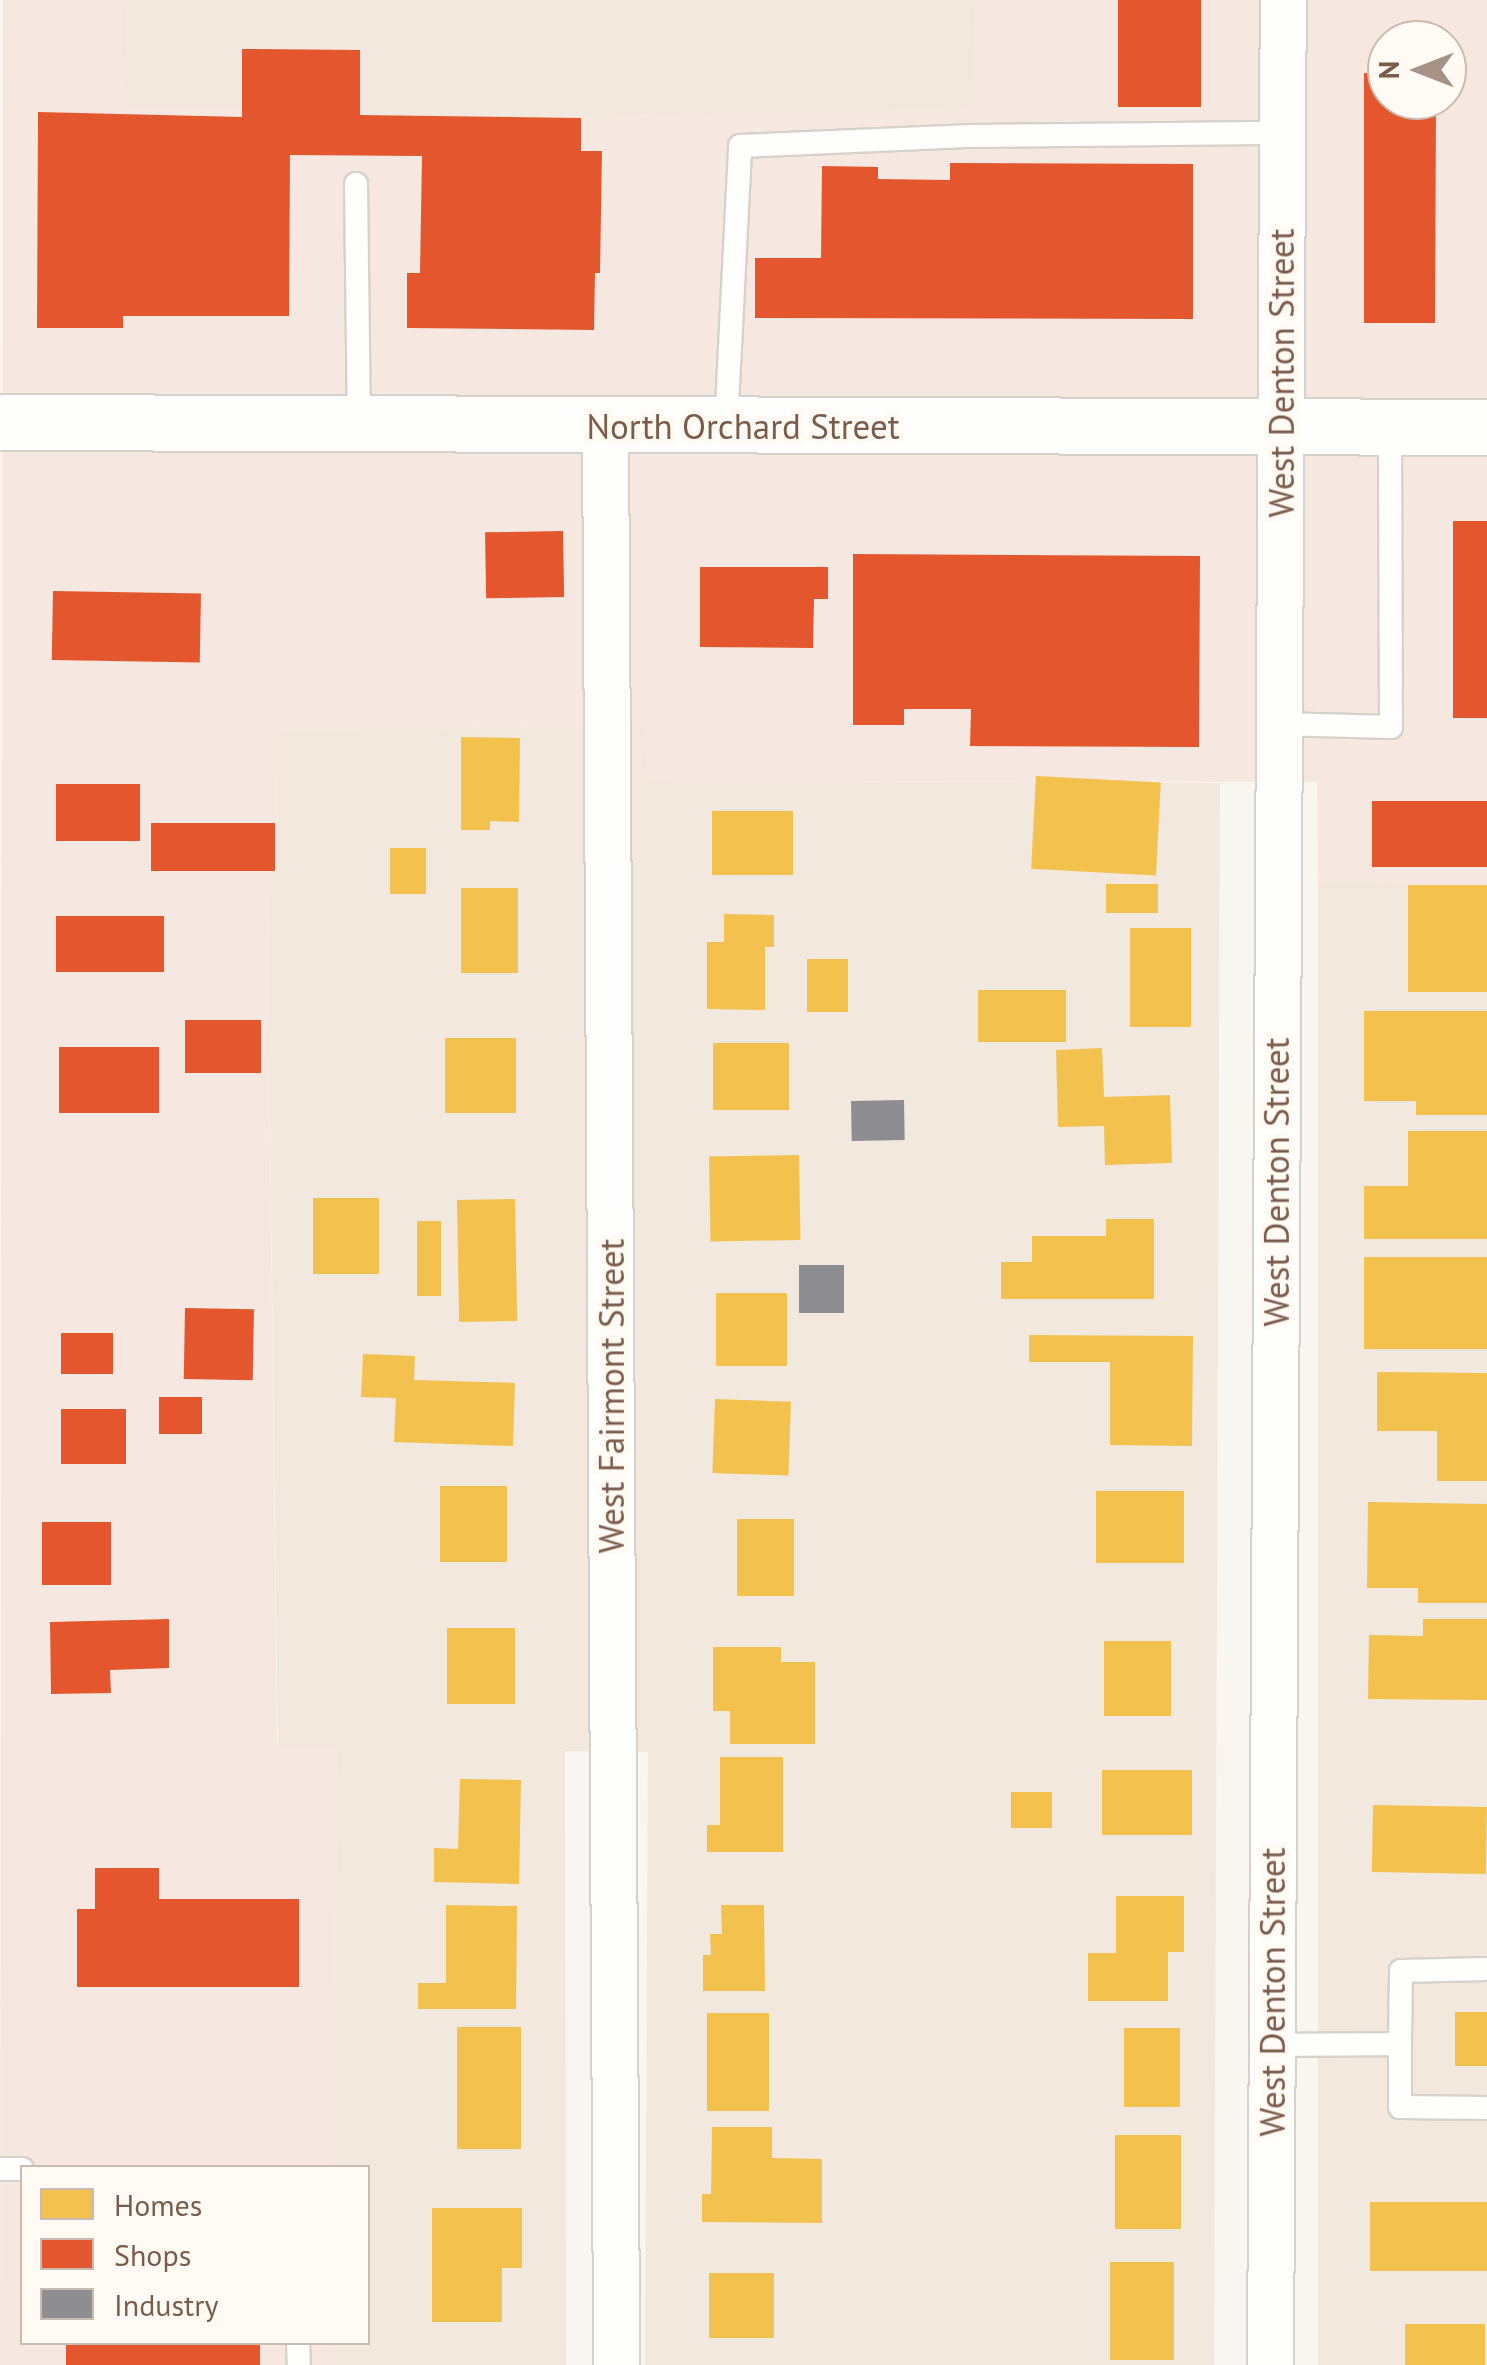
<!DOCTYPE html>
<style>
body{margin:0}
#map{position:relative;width:1487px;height:2365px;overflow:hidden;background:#f9f5f0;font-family:"PT Sans",sans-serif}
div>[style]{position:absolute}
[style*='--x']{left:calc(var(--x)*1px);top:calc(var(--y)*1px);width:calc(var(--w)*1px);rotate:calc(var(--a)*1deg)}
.residential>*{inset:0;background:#f2e8de;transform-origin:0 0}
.commercial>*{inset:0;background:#f6e8e1}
.homes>*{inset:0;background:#f2c14e;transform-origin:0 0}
.shops>*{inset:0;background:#e4572e;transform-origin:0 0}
.industry>*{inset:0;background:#8d8d92;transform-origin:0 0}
.roads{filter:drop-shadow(2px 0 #d7d1cb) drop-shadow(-2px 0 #d7d1cb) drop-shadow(0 2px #d7d1cb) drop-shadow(0 -2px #d7d1cb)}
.service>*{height:22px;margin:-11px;padding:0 11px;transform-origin:11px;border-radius:11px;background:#fefefd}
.minor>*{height:45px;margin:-22.5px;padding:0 22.5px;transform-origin:22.5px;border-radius:22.5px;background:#fefefd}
.secondary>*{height:55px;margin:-27.5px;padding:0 27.5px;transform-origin:27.5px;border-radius:27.5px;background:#fefefd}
span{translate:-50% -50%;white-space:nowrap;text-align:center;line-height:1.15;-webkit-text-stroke:10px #fffaf3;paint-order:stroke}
.street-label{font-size:35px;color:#7a5c4d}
.legend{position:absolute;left:20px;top:2165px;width:350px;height:180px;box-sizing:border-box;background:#fffaf3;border:2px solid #cabbb1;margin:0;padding:12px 18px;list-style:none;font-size:30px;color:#7a5c4d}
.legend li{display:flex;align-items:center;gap:20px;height:50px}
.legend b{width:50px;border:2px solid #cabbb1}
.north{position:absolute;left:1367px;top:20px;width:100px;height:100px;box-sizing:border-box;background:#fffaf3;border:2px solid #cabbb1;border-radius:50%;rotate:270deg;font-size:28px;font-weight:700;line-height:40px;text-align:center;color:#7a5c4d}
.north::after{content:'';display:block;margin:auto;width:35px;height:45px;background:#a69286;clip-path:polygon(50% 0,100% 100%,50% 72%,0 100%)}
</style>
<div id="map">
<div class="residential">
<i style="clip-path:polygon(121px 0,975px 0,974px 109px,581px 118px,360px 115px,242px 50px,242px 107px,123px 107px)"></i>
<i style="clip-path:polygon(647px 726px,648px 781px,1220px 783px,1214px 2365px,645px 2365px,648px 1752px,565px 1751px,566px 2365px,333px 2365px,333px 2343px,368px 2342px,368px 2168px,334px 2167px,337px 1749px,278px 1748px,267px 873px,278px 871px,277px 730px)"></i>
<i style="left:1318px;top:882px;width:169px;height:1483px"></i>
</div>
<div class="commercial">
<i style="clip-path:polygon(evenodd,3px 0,121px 0,123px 107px,241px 107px,242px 49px,360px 50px,361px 115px,581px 118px,973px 109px,975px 0,1487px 0,1487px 883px,1318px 882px,1317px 782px,648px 781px,646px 726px,277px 730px,278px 871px,267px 874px,277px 1747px,337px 1748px,334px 2167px,22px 2168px,22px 2342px,333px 2343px,333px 2365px,0 2365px,3px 0,1387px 40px,1447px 40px,1447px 100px,1387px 100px,1387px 40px)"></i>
</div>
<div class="homes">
<i style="clip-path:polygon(461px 737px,520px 738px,519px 822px,490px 821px,490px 830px,461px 830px)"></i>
<i style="left:1036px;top:776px;width:125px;height:93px;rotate:3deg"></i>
<i style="left:712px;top:811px;width:81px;height:64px"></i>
<i style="left:390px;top:848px;width:36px;height:46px"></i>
<i style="left:1106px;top:884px;width:52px;height:29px"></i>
<i style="left:1408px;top:885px;width:79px;height:107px"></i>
<i style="left:461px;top:888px;width:57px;height:85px"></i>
<i style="clip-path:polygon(724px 914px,774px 915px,774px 947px,765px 947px,765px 1010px,707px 1009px,707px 942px,724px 942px)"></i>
<i style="left:1130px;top:928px;width:61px;height:99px"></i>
<i style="left:807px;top:959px;width:41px;height:53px"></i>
<i style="left:978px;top:990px;width:88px;height:52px"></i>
<i style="clip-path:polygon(1364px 1011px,1487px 1011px,1487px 1115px,1416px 1115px,1416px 1101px,1364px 1101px)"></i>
<i style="left:445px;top:1038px;width:71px;height:75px"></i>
<i style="left:789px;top:1043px;width:67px;height:76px;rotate:90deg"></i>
<i style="clip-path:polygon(1102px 1048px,1104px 1097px,1170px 1095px,1172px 1163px,1105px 1165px,1104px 1126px,1058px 1127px,1056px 1050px)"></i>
<i style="clip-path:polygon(1408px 1131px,1487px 1131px,1487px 1239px,1364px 1239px,1364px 1186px,1408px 1186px)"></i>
<i style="left:799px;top:1155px;width:85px;height:90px;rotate:89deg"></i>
<i style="left:313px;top:1198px;width:66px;height:76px"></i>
<i style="left:515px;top:1199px;width:122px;height:58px;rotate:89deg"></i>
<i style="clip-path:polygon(1106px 1219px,1154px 1219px,1154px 1299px,1001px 1299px,1001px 1262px,1032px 1262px,1032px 1236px,1106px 1236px)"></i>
<i style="left:417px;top:1221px;width:24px;height:75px"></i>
<i style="left:1364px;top:1257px;width:123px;height:92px"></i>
<i style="left:716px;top:1293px;width:71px;height:73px"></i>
<i style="clip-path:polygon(1029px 1335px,1193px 1336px,1192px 1446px,1110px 1445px,1110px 1362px,1029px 1362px)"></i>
<i style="clip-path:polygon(363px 1354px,415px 1356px,414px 1380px,515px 1383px,513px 1446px,394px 1442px,396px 1398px,361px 1397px)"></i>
<i style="clip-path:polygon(1377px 1372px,1487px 1373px,1487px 1481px,1437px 1481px,1437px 1431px,1377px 1431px)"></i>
<i style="left:715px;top:1399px;width:76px;height:74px;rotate:2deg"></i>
<i style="left:440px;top:1486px;width:67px;height:76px"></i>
<i style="left:1096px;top:1491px;width:88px;height:72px"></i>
<i style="clip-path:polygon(1368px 1502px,1487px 1504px,1487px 1603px,1418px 1603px,1418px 1588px,1367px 1588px)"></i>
<i style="left:737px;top:1519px;width:57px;height:77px"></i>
<i style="clip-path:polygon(1423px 1619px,1487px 1619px,1487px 1700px,1368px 1699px,1369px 1635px,1423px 1636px)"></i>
<i style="left:447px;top:1628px;width:68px;height:76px"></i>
<i style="left:1104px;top:1641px;width:67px;height:75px"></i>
<i style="clip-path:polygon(713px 1647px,781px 1647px,781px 1662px,815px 1662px,815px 1744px,730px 1744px,730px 1711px,713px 1711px)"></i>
<i style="clip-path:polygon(720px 1757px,783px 1757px,783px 1852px,707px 1852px,707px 1825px,720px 1825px)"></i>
<i style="left:1102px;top:1770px;width:90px;height:65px"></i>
<i style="clip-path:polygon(460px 1779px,521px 1780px,519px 1884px,434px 1882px,434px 1848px,458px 1849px)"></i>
<i style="left:1011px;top:1792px;width:41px;height:36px"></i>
<i style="left:1373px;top:1805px;width:114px;height:67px;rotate:1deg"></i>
<i style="clip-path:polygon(1116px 1896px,1184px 1896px,1184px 1952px,1168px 1952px,1168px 2001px,1088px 2001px,1088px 1953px,1116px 1953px)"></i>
<i style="clip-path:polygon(446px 1905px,517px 1906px,516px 2009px,418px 2009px,418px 1983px,446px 1983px)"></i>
<i style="clip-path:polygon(721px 1905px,764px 1905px,765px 1991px,703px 1991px,703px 1955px,711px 1955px,710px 1934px,722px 1934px)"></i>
<i style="left:1455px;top:2012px;width:32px;height:54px"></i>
<i style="left:707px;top:2013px;width:62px;height:98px"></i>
<i style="left:521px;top:2027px;width:122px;height:64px;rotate:90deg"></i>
<i style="left:1124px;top:2028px;width:56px;height:79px"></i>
<i style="clip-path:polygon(712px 2127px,772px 2127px,772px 2158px,822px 2159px,822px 2223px,702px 2222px,702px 2194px,711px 2194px)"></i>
<i style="left:1115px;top:2135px;width:66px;height:94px"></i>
<i style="left:1370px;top:2202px;width:117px;height:69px"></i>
<i style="clip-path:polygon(432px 2208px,522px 2208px,522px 2268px,502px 2268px,502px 2322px,432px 2322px)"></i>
<i style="left:1110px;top:2262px;width:64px;height:98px"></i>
<i style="left:709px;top:2273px;width:65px;height:65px"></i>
<i style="left:1405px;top:2324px;width:80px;height:41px"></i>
</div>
<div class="shops">
<i style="left:1118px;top:0;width:83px;height:107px"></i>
<i style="clip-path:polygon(242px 49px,360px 50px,360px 115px,581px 118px,581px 151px,602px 151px,600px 273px,595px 273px,594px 330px,407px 328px,407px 273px,420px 273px,422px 156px,290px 155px,289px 316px,123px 316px,123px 328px,37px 328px,38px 112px,242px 117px)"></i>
<i style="clip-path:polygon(1364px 73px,1387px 73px,1387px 100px,1436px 100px,1435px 323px,1364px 323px)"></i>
<i style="clip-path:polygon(950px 163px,1193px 164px,1193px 319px,755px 318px,755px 258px,821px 258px,822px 166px,878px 167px,878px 179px,950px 180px)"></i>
<i style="left:1453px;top:521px;width:34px;height:197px"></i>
<i style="left:563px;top:531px;width:66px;height:78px;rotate:89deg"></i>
<i style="clip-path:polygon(853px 554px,1200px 556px,1199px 747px,970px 746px,971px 709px,904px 709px,904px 725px,853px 725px)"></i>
<i style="clip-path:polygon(700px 567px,828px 567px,828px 599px,814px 599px,813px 648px,700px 647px)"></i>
<i style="left:53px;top:591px;width:148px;height:69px;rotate:1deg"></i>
<i style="left:56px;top:784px;width:84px;height:57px"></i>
<i style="left:1372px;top:801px;width:115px;height:66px"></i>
<i style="left:151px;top:823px;width:124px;height:48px"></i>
<i style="left:56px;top:916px;width:108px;height:56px"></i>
<i style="left:185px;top:1020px;width:76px;height:53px"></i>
<i style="left:59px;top:1047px;width:100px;height:66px"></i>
<i style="left:185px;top:1308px;width:69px;height:71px;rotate:1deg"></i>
<i style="left:61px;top:1333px;width:52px;height:41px"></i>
<i style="left:159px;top:1397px;width:43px;height:37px"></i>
<i style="left:61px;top:1409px;width:65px;height:55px"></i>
<i style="left:42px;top:1522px;width:69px;height:63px"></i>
<i style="clip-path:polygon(169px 1619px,169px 1668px,110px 1670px,111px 1693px,51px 1694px,50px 1622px)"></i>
<i style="clip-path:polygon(95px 1868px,159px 1868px,159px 1899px,299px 1899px,299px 1987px,77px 1987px,77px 1909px,95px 1909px)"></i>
<i style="left:66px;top:2342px;width:194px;height:23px"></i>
</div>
<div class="industry">
<i style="left:904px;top:1100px;width:40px;height:53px;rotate:89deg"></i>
<i style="left:799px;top:1265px;width:45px;height:48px"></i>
</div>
<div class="roads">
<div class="service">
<i style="--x:356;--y:184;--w:240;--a:89.3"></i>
<i style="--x:726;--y:426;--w:280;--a:-87.1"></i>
<i style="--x:740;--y:146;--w:232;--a:-2.5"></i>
<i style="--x:972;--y:136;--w:311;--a:-0.6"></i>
<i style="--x:1279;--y:724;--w:112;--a:1.5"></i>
<i style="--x:1391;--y:727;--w:300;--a:-90.2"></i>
<i style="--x:1487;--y:1969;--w:86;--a:178.7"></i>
<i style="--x:1401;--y:1971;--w:73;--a:90.8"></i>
<i style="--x:1400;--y:2044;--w:63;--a:90"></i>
<i style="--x:1400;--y:2107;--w:87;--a:0.7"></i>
<i style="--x:1272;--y:2045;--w:128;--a:-0.4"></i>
<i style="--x:0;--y:2169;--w:22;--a:0"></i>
<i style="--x:298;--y:2342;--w:23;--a:88"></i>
</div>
<div class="minor">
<i style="--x:605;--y:426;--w:1939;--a:89.67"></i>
<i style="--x:1270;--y:2365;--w:2365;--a:-89.69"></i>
</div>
<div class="secondary">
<i style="--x:0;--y:422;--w:1487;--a:0.19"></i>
</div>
</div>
<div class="street-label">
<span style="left:1281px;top:373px;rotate:-90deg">West Denton Street</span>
<span style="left:743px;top:426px">North Orchard Street</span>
<span style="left:1276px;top:1182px;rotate:-90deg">West Denton Street</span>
<span style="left:611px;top:1396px;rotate:-90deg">West Fairmont Street</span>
<span style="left:1272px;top:1992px;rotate:-90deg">West Denton Street</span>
</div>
<ul class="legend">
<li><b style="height:28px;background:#f2c14e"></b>Homes</li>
<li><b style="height:28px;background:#e4572e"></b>Shops</li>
<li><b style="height:28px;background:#8d8d92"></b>Industry</li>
</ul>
<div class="north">N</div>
</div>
